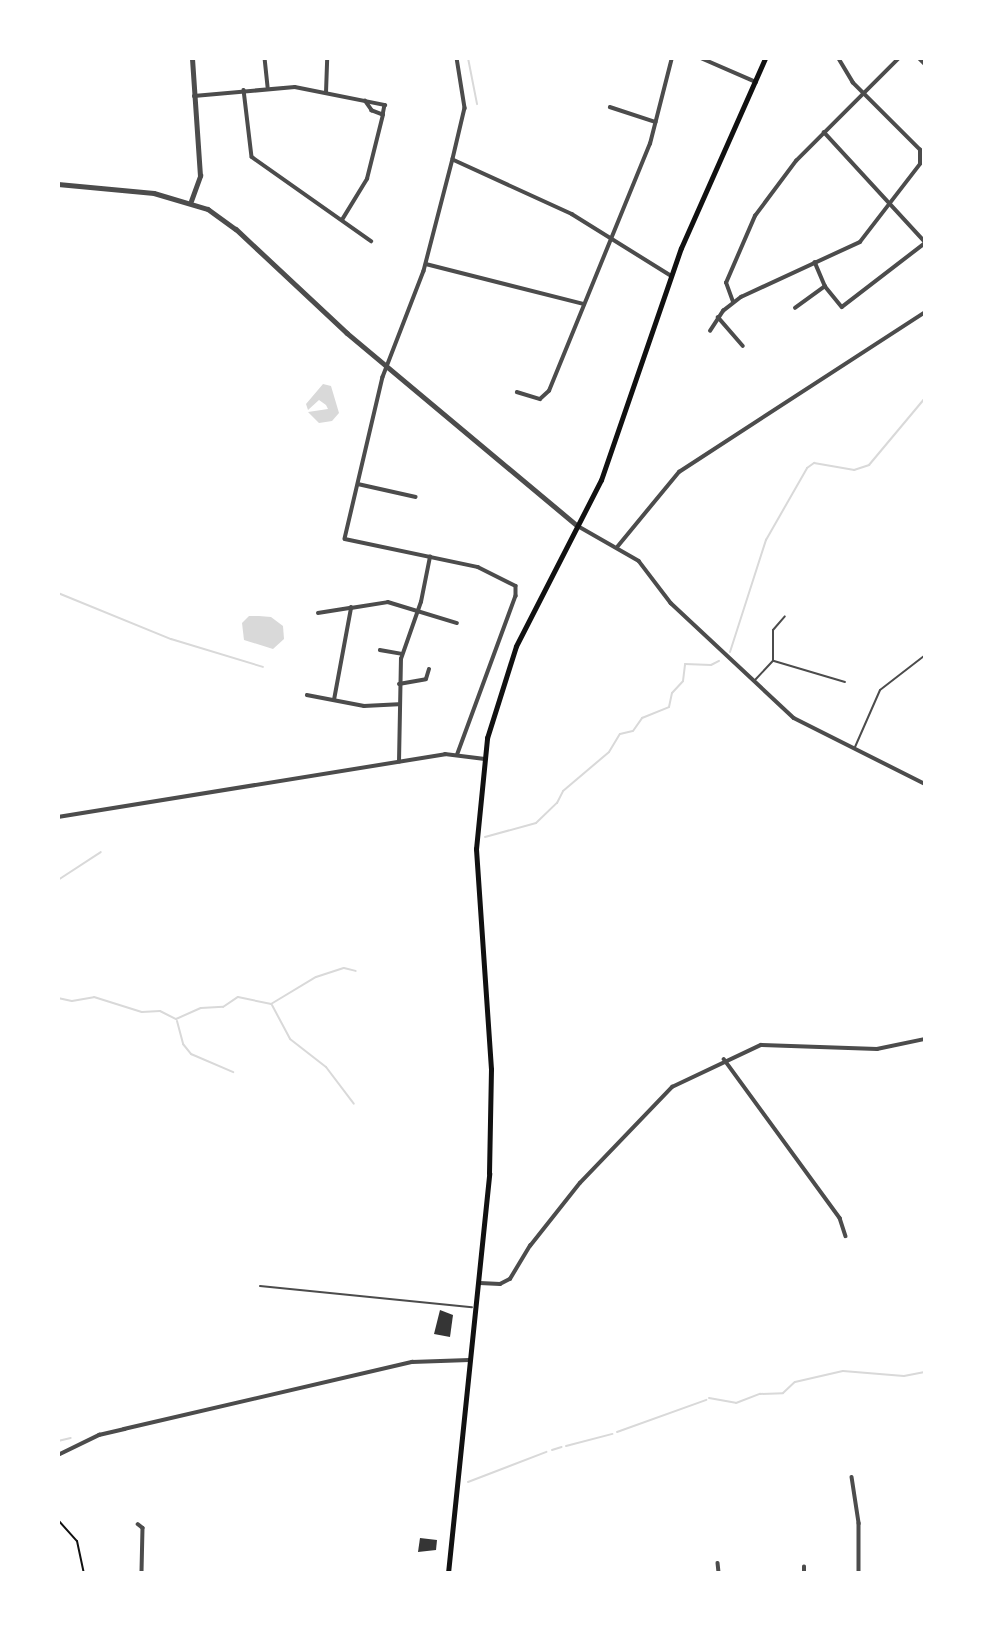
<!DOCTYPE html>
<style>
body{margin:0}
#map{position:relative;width:983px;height:1631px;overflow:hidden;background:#fff;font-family:"Nunito Sans",sans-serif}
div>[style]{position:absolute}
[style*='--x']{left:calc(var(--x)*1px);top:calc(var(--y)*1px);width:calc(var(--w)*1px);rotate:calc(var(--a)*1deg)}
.water>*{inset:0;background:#d9d9d9}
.stream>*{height:2px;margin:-1px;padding:0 1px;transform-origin:1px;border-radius:1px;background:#d9d9d9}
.building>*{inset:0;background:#353535}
.path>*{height:2px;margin:-1px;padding:0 1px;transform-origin:1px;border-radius:1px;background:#111}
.service>*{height:2px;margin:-1px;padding:0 1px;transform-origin:1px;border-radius:1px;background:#4c4c4c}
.minor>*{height:3.5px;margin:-1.75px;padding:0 1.75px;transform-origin:1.75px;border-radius:1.75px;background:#4c4c4c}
.tertiary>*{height:4.5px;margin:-2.25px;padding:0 2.25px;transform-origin:2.25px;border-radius:2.25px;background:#4c4c4c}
.secondary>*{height:5px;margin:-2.5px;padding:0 2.5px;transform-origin:2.5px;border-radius:2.5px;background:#111}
span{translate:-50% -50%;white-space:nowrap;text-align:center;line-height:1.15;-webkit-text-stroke:5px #fff;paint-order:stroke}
.frame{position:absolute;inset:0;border:60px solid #fff;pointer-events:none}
</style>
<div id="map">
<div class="water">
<i style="clip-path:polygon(323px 384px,331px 386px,339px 413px,332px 421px,319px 423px,308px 412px,328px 409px,326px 405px,319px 400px,308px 410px,306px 404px)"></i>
<i style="clip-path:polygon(259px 616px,271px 617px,283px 626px,284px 639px,273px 649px,244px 640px,242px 623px,249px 616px)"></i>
</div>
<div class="stream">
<i style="--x:468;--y:58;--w:47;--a:78.9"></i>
<i style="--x:58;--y:593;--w:122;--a:22.2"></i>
<i style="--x:171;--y:639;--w:96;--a:16.9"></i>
<i style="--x:730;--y:652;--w:118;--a:-72.2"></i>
<i style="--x:766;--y:540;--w:83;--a:-60.3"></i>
<i style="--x:807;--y:468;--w:9;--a:-36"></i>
<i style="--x:814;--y:463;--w:41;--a:9.9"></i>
<i style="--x:854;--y:470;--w:16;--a:-18"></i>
<i style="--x:869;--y:465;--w:87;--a:-50.1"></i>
<i style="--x:485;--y:837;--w:53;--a:-15.4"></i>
<i style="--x:536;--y:823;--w:29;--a:-44"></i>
<i style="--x:557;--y:803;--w:13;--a:-63"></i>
<i style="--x:563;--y:791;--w:60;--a:-40.3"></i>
<i style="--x:609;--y:752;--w:21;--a:-59"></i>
<i style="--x:620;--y:734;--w:13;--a:-13"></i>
<i style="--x:633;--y:731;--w:16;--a:-55"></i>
<i style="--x:642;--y:718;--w:29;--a:-22"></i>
<i style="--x:669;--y:707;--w:14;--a:-78"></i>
<i style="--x:672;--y:693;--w:16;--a:-47"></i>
<i style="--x:683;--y:681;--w:17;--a:-83"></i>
<i style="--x:685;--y:664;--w:26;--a:2"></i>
<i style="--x:711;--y:665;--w:9;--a:-27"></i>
<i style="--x:58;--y:880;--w:51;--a:-33.1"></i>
<i style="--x:58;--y:998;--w:14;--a:12"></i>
<i style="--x:72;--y:1001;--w:22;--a:-10"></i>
<i style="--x:94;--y:997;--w:50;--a:17.4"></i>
<i style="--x:142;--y:1012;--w:18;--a:-3"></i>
<i style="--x:160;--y:1011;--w:18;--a:27"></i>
<i style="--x:176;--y:1019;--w:27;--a:-24"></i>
<i style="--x:201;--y:1008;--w:22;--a:-3"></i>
<i style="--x:223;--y:1007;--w:18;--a:-34"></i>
<i style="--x:238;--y:997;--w:34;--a:12"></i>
<i style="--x:271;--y:1004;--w:52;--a:-31"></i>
<i style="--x:316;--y:977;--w:29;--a:-18"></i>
<i style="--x:344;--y:968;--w:12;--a:14"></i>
<i style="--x:272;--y:1005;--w:38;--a:62"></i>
<i style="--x:290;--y:1039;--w:46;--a:37.9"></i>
<i style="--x:326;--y:1067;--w:46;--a:52.9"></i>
<i style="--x:177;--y:1021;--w:24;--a:75"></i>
<i style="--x:183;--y:1044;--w:13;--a:51"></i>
<i style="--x:191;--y:1054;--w:46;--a:23.2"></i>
<i style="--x:709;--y:1398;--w:27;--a:10"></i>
<i style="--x:736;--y:1403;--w:26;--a:-21"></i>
<i style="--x:760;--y:1394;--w:23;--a:-2"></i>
<i style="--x:783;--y:1393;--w:16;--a:-43"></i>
<i style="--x:795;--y:1382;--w:49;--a:-12.9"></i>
<i style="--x:843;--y:1371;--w:61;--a:4.7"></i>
<i style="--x:904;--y:1376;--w:21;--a:-11"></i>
<i style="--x:617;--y:1432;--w:95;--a:-19.8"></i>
<i style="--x:58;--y:1441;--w:13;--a:-13"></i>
<i style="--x:566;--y:1446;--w:48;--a:-14.6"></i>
<i style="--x:552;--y:1450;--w:10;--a:-17"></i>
<i style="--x:468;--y:1482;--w:84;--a:-21"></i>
</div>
<div class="building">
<i style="clip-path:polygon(440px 1310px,453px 1315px,450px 1337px,434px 1334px)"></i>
<i style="clip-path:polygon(420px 1538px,437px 1540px,436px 1550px,418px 1552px)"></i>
</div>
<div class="path">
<i style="--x:58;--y:1520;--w:28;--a:48"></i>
<i style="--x:77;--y:1541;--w:33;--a:78"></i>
</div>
<div class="service">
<i style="--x:774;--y:661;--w:74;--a:16.5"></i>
<i style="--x:755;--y:680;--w:26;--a:-47"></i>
<i style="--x:773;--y:661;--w:31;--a:-90"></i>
<i style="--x:773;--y:630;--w:18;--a:-49"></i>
<i style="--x:855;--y:747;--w:62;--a:-66.3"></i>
<i style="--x:880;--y:690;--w:56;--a:-37.7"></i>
<i style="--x:260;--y:1286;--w:213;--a:5.7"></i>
</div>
<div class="minor">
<i style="--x:265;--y:58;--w:29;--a:84"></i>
<i style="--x:457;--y:58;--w:51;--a:80.9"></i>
<i style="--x:465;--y:108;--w:52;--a:103.2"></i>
<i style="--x:453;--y:159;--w:116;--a:104.5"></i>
<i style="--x:424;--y:271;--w:114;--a:111.1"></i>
<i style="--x:383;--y:377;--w:166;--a:103.2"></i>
<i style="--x:345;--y:539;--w:136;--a:11.9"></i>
<i style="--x:478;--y:567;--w:42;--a:26.6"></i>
<i style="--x:516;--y:586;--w:10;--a:90"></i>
<i style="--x:516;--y:596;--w:168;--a:110.2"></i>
<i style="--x:701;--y:58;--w:60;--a:23.6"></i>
<i style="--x:919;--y:58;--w:8;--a:45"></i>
<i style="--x:244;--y:90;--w:67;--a:83.2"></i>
<i style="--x:252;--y:157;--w:146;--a:35.2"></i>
<i style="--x:326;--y:93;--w:35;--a:-88"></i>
<i style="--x:194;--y:96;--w:101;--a:-5.1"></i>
<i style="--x:295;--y:87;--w:92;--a:11.3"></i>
<i style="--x:385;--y:105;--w:10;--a:101"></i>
<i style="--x:383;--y:115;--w:12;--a:-160"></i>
<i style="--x:372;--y:111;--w:12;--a:-125"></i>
<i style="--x:610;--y:107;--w:48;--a:18.1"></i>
<i style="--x:824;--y:132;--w:149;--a:47.4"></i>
<i style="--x:454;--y:160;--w:130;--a:24.6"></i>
<i style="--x:572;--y:214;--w:115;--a:31.9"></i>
<i style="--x:342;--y:220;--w:48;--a:-58.6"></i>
<i style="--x:367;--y:179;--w:66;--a:-76"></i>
<i style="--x:815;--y:262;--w:26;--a:67"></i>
<i style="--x:825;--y:286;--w:27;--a:51"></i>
<i style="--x:842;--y:307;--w:105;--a:-37.6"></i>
<i style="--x:426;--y:264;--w:163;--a:14.2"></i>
<i style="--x:733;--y:302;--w:20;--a:-110"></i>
<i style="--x:726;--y:283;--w:73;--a:-66.6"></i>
<i style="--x:755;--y:216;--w:69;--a:-53.3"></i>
<i style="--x:796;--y:161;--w:146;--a:-45"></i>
<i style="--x:795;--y:308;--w:37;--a:-36"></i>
<i style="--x:718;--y:317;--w:38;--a:49"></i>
<i style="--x:710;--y:331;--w:24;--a:-57"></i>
<i style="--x:723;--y:311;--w:23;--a:-38"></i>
<i style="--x:741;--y:297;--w:131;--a:-24.8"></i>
<i style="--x:860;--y:242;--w:98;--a:-52.4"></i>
<i style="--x:920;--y:164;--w:14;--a:-90"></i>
<i style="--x:920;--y:150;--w:95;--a:-135"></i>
<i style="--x:853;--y:83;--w:29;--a:-121"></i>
<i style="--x:517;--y:392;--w:24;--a:17"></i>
<i style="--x:540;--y:399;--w:12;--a:-42"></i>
<i style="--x:549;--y:391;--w:267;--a:-67.8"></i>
<i style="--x:650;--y:144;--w:89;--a:-75.7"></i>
<i style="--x:358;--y:484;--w:59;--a:12.6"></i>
<i style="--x:578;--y:526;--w:70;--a:29.8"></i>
<i style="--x:639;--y:561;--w:53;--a:52.7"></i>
<i style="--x:671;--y:603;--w:168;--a:43.1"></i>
<i style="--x:794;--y:718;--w:147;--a:26.7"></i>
<i style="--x:618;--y:546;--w:96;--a:-50.5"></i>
<i style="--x:679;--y:472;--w:293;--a:-33"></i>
<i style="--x:318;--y:613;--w:33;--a:-9"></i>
<i style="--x:380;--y:650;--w:22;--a:10"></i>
<i style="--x:399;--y:684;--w:27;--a:-10"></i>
<i style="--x:426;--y:679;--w:10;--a:-73"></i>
<i style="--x:307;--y:695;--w:58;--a:10.9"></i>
<i style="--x:364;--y:706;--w:34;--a:-3"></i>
<i style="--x:334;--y:700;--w:94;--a:-79.5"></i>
<i style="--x:351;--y:608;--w:37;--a:-9"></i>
<i style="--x:388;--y:602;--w:72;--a:16.9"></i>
<i style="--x:399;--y:762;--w:103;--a:-88.9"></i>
<i style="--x:401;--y:659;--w:60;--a:-70.7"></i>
<i style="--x:421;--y:602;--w:46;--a:-78.7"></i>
<i style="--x:58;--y:817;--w:392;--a:-9.2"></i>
<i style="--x:445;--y:754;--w:38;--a:7"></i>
<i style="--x:724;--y:1059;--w:197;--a:53.9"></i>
<i style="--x:840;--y:1218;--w:19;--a:72"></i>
<i style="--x:480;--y:1283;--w:20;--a:3"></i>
<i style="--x:500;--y:1284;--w:11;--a:-27"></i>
<i style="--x:510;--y:1279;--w:39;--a:-59"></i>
<i style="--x:530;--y:1246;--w:80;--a:-51.6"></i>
<i style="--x:580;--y:1183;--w:133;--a:-46.2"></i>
<i style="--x:672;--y:1087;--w:98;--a:-25.3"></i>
<i style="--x:761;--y:1045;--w:116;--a:2"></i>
<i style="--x:877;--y:1049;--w:49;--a:-11.8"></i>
<i style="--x:58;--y:1455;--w:46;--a:-26"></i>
<i style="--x:99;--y:1435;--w:26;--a:-13"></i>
<i style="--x:124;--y:1429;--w:296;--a:-13.1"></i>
<i style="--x:412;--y:1362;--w:57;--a:-2"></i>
<i style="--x:852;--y:1477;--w:47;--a:81.3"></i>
<i style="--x:859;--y:1523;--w:50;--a:90"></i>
<i style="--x:138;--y:1524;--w:6;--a:39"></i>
<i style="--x:143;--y:1528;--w:45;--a:91.3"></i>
<i style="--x:718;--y:1563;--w:10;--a:84"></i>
<i style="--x:804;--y:1573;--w:6;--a:-90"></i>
</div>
<div class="tertiary">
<i style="--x:58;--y:184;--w:96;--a:5.4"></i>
<i style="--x:154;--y:193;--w:56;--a:16.5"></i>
<i style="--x:208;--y:209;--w:34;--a:36"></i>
<i style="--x:236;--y:229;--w:152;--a:43.1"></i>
<i style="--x:347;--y:333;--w:301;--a:39.9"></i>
<i style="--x:191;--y:201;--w:27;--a:-70"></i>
<i style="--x:200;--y:176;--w:118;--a:-93.9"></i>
</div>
<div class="secondary">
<i style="--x:448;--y:1573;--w:402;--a:-84.1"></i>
<i style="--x:489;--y:1173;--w:104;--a:-88.9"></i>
<i style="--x:491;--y:1069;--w:221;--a:-93.9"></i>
<i style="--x:476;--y:849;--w:112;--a:-84.3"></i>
<i style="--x:487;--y:738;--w:96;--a:-72.5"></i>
<i style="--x:516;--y:646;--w:186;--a:-62.9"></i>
<i style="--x:601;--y:480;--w:245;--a:-71"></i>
<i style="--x:681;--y:248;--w:208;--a:-66.1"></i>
</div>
<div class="frame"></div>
</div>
